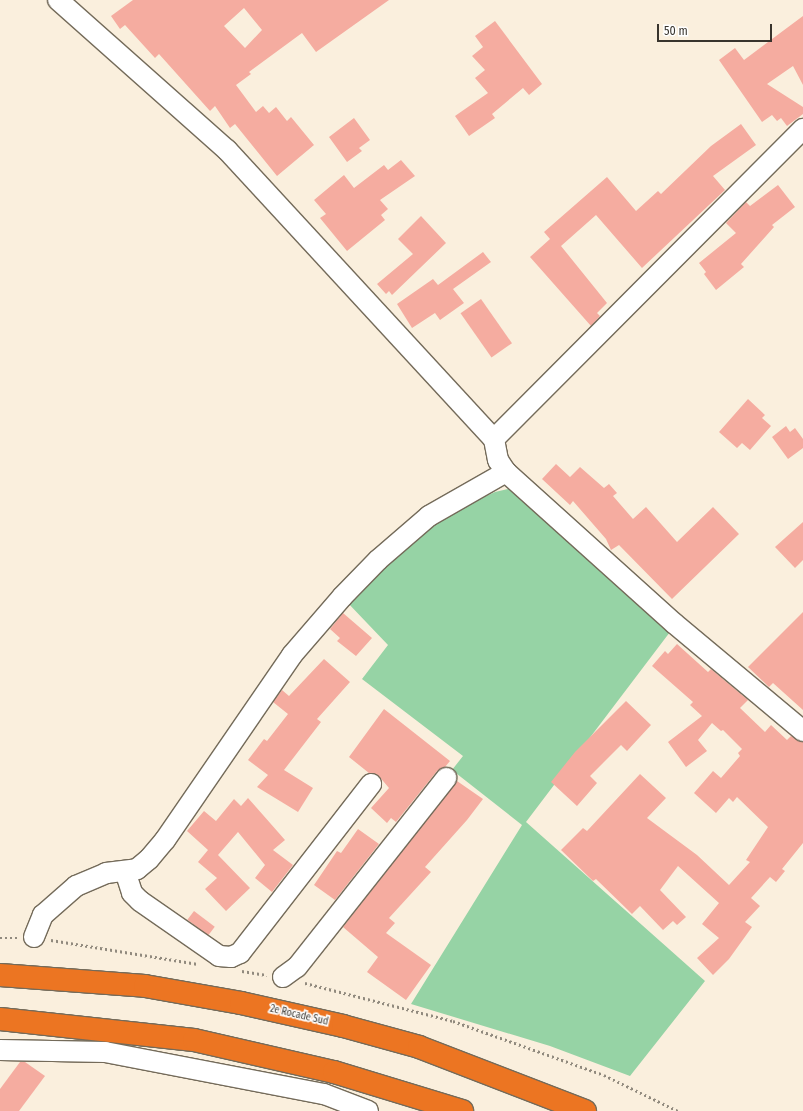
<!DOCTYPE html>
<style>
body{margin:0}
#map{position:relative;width:803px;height:1111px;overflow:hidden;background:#faefdd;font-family:"Fira Sans Condensed",sans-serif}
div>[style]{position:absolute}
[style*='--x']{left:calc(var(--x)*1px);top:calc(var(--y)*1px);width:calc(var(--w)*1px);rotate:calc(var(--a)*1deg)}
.green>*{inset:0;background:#96d3a5}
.building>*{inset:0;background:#f5aca0;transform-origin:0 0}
.path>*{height:2.5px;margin-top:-1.25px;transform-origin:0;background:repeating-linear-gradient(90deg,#918a7e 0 2px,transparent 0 5px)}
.roads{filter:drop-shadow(1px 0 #746b5a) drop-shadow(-1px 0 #746b5a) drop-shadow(0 1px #746b5a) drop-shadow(0 -1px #746b5a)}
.minor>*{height:20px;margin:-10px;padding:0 10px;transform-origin:10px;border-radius:10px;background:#fff}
.highway>*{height:22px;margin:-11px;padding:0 11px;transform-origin:11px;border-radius:11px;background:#ec7522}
span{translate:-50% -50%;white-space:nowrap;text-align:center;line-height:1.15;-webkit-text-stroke:3.5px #fff;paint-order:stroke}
.street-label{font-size:10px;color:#38342d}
.scale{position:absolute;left:657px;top:24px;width:115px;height:18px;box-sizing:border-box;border:2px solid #38342d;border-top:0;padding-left:5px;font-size:12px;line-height:14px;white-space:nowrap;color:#38342d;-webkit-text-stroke:3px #fff;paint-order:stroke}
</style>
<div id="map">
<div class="green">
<i style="clip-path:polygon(516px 487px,673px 628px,526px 822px,705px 981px,630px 1076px,550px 1046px,411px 1004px,522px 825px,452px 770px,463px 756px,362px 679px,388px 645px,346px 601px,440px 517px,495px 492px)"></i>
</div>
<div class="building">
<i style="clip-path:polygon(evenodd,133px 0,389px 0,316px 52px,302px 33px,249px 72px,251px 74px,236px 85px,256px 112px,263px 106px,269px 113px,276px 107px,287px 121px,291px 117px,314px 145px,277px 176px,235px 124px,230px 128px,215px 106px,210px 111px,159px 54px,155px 58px,125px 25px,120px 29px,111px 16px,133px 0,244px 8px,262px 30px,245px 48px,224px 26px,244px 8px)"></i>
<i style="clip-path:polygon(803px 16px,803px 85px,793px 66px,767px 84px,803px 107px,803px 114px,787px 126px,781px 118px,777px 121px,772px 115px,762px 122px,719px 60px,735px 48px,744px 60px)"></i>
<i style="clip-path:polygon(495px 21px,542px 84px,529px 95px,523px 88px,492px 114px,495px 118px,469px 136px,455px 116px,488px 93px,475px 78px,485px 70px,472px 56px,483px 47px,475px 36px)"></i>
<i style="clip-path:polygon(354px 118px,370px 140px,359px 148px,362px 151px,347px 162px,329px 137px)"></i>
<i style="clip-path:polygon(741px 124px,756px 145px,713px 176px,725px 190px,642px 268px,596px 215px,561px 246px,607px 303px,597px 313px,600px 316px,591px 326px,530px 257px,550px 239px,544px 232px,607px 177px,636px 211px,658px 191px,661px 194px,711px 146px)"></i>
<i style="clip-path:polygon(401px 160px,415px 176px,380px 200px,388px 209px,381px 215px,385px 220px,347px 251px,320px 218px,326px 214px,314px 200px,344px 175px,354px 188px,384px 165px,388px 170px)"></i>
<i style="clip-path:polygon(778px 185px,795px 207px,772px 225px,774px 227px,741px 264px,744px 267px,716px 290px,704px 274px,706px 272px,699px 263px,736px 233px,726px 223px,746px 202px,750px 206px)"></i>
<i style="clip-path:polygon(421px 216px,446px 243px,392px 295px,389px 291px,386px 294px,377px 284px,413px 254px,398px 239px)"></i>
<i style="clip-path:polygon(483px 252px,491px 262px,453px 289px,464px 303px,440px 320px,435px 313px,412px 328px,397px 304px,433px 279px,438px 285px)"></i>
<i style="left:481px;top:299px;width:54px;height:25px;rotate:55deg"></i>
<i style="clip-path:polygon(748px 399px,765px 415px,762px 418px,771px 426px,750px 450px,742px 443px,737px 448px,719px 432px)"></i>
<i style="clip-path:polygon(786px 426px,790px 432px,795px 428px,803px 439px,803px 448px,788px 459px,772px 437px)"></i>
<i style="clip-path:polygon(556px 464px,570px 477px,580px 467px,604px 488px,609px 484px,617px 493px,613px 496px,633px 519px,646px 507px,677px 542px,713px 507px,739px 534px,672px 599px,619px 545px,611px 550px,606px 539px,573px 501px,570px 505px,542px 479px)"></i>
<i style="clip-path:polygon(803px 522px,803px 560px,795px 568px,775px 547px)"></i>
<i style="clip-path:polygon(803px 612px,803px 710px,773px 683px,769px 687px,748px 667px)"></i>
<i style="clip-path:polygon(343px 613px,372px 638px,356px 656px,337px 641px,340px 638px,330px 629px)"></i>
<i style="clip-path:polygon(677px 644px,708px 672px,711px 669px,748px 700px,740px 708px,765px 732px,771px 725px,787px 740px,791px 736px,803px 742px,803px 843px,782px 869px,785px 871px,776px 882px,770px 877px,751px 898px,760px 906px,745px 922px,752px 927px,729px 959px,713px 975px,697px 958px,719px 938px,702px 924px,719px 903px,678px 866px,660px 890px,686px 917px,677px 925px,673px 921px,663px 930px,640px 906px,632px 914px,596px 879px,593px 881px,561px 850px,583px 828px,587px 831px,640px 774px,666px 798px,647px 818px,697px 855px,729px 885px,750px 862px,746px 860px,768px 827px,737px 797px,733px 802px,729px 798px,716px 813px,694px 793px,713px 771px,721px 778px,740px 756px,738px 753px,742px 749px,723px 730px,721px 731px,712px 723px,698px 740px,707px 751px,686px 767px,668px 742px,702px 716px,690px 705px,693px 702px,652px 666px,665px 651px,668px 654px)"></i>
<i style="clip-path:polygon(324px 659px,350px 682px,317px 719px,321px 722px,284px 770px,313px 788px,298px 812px,257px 787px,268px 775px,248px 760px,264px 739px,267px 741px,288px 714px,273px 702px,282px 690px,289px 696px)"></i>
<i style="clip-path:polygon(626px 701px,651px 725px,627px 751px,621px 745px,590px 776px,597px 783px,577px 806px,551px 782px,575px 752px)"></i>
<i style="clip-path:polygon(384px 709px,450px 761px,445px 767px,437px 771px,396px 822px,391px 818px,387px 823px,371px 808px,389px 788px,378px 775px,369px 773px,349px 757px)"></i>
<i style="clip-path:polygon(457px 781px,483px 799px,467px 820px,425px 867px,431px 872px,389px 918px,395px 923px,386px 933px,431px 965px,406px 1000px,367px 972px,378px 957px,343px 927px)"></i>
<i style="clip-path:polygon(248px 798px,285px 840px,273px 850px,293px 865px,272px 892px,255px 878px,265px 865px,238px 832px,218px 855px,250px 888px,226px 911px,205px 889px,217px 878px,198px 862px,208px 850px,187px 831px,204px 811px,216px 821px,234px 799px,241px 806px)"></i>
<i style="clip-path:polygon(358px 829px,379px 844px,335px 900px,314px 885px,337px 851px,341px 853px)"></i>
<i style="left:194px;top:911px;width:26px;height:11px;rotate:37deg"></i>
<i style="clip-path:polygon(20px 1062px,25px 1062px,45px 1076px,19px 1111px,0 1111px,0 1089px)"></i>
</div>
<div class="path">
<i style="--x:0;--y:938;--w:18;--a:0"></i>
<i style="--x:51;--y:940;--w:149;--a:9.3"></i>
<i style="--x:242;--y:971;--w:25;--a:9"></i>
<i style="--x:305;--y:983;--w:153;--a:14.4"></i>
<i style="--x:453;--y:1021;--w:160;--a:19.7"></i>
<i style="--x:604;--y:1075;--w:82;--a:25.9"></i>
</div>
<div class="roads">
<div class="minor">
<i style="--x:58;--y:0;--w:226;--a:41.6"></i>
<i style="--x:227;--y:150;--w:393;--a:47.3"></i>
<i style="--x:506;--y:472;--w:14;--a:-124"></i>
<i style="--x:498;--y:460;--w:21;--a:-101"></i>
<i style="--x:494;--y:439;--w:438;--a:-45.1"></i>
<i style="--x:125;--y:871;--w:23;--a:72"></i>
<i style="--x:132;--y:893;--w:11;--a:45"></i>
<i style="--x:140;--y:901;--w:96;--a:34.8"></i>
<i style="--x:219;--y:956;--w:12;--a:5"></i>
<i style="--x:231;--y:957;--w:10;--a:-24"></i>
<i style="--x:240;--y:953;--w:214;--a:-52.2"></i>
<i style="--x:34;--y:937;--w:24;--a:-68"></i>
<i style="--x:43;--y:915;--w:44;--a:-41.3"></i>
<i style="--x:76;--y:886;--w:33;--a:-23"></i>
<i style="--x:106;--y:873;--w:31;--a:-7"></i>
<i style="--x:137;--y:869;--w:16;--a:-40"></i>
<i style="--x:149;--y:859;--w:25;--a:-50"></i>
<i style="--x:165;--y:840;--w:224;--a:-55.5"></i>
<i style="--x:292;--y:655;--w:77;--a:-49.2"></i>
<i style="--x:342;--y:597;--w:52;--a:-45.8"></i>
<i style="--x:378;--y:560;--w:67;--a:-40.8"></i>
<i style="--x:429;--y:516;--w:89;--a:-29.7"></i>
<i style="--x:506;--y:472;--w:227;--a:42"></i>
<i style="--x:675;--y:624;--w:167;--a:39.9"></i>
<i style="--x:283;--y:977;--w:17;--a:-36"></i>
<i style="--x:297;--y:967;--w:241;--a:-51.7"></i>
<i style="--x:0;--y:1050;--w:105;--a:1.1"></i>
<i style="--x:105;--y:1052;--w:223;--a:10.9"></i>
<i style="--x:324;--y:1094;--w:47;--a:21.1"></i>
</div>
<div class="highway">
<i style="--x:0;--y:975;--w:145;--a:4.3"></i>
<i style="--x:145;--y:986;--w:97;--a:10"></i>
<i style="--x:241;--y:1003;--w:105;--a:12.7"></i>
<i style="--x:343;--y:1026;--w:79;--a:15.4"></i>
<i style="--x:419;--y:1047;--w:178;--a:21.1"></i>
<i style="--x:0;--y:1019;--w:195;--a:6.2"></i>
<i style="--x:194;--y:1040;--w:144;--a:12.9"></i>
<i style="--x:334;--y:1072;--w:134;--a:16.9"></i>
</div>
</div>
<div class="street-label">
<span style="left:299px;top:1016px;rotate:13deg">2e Rocade Sud</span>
</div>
<div class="scale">50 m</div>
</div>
